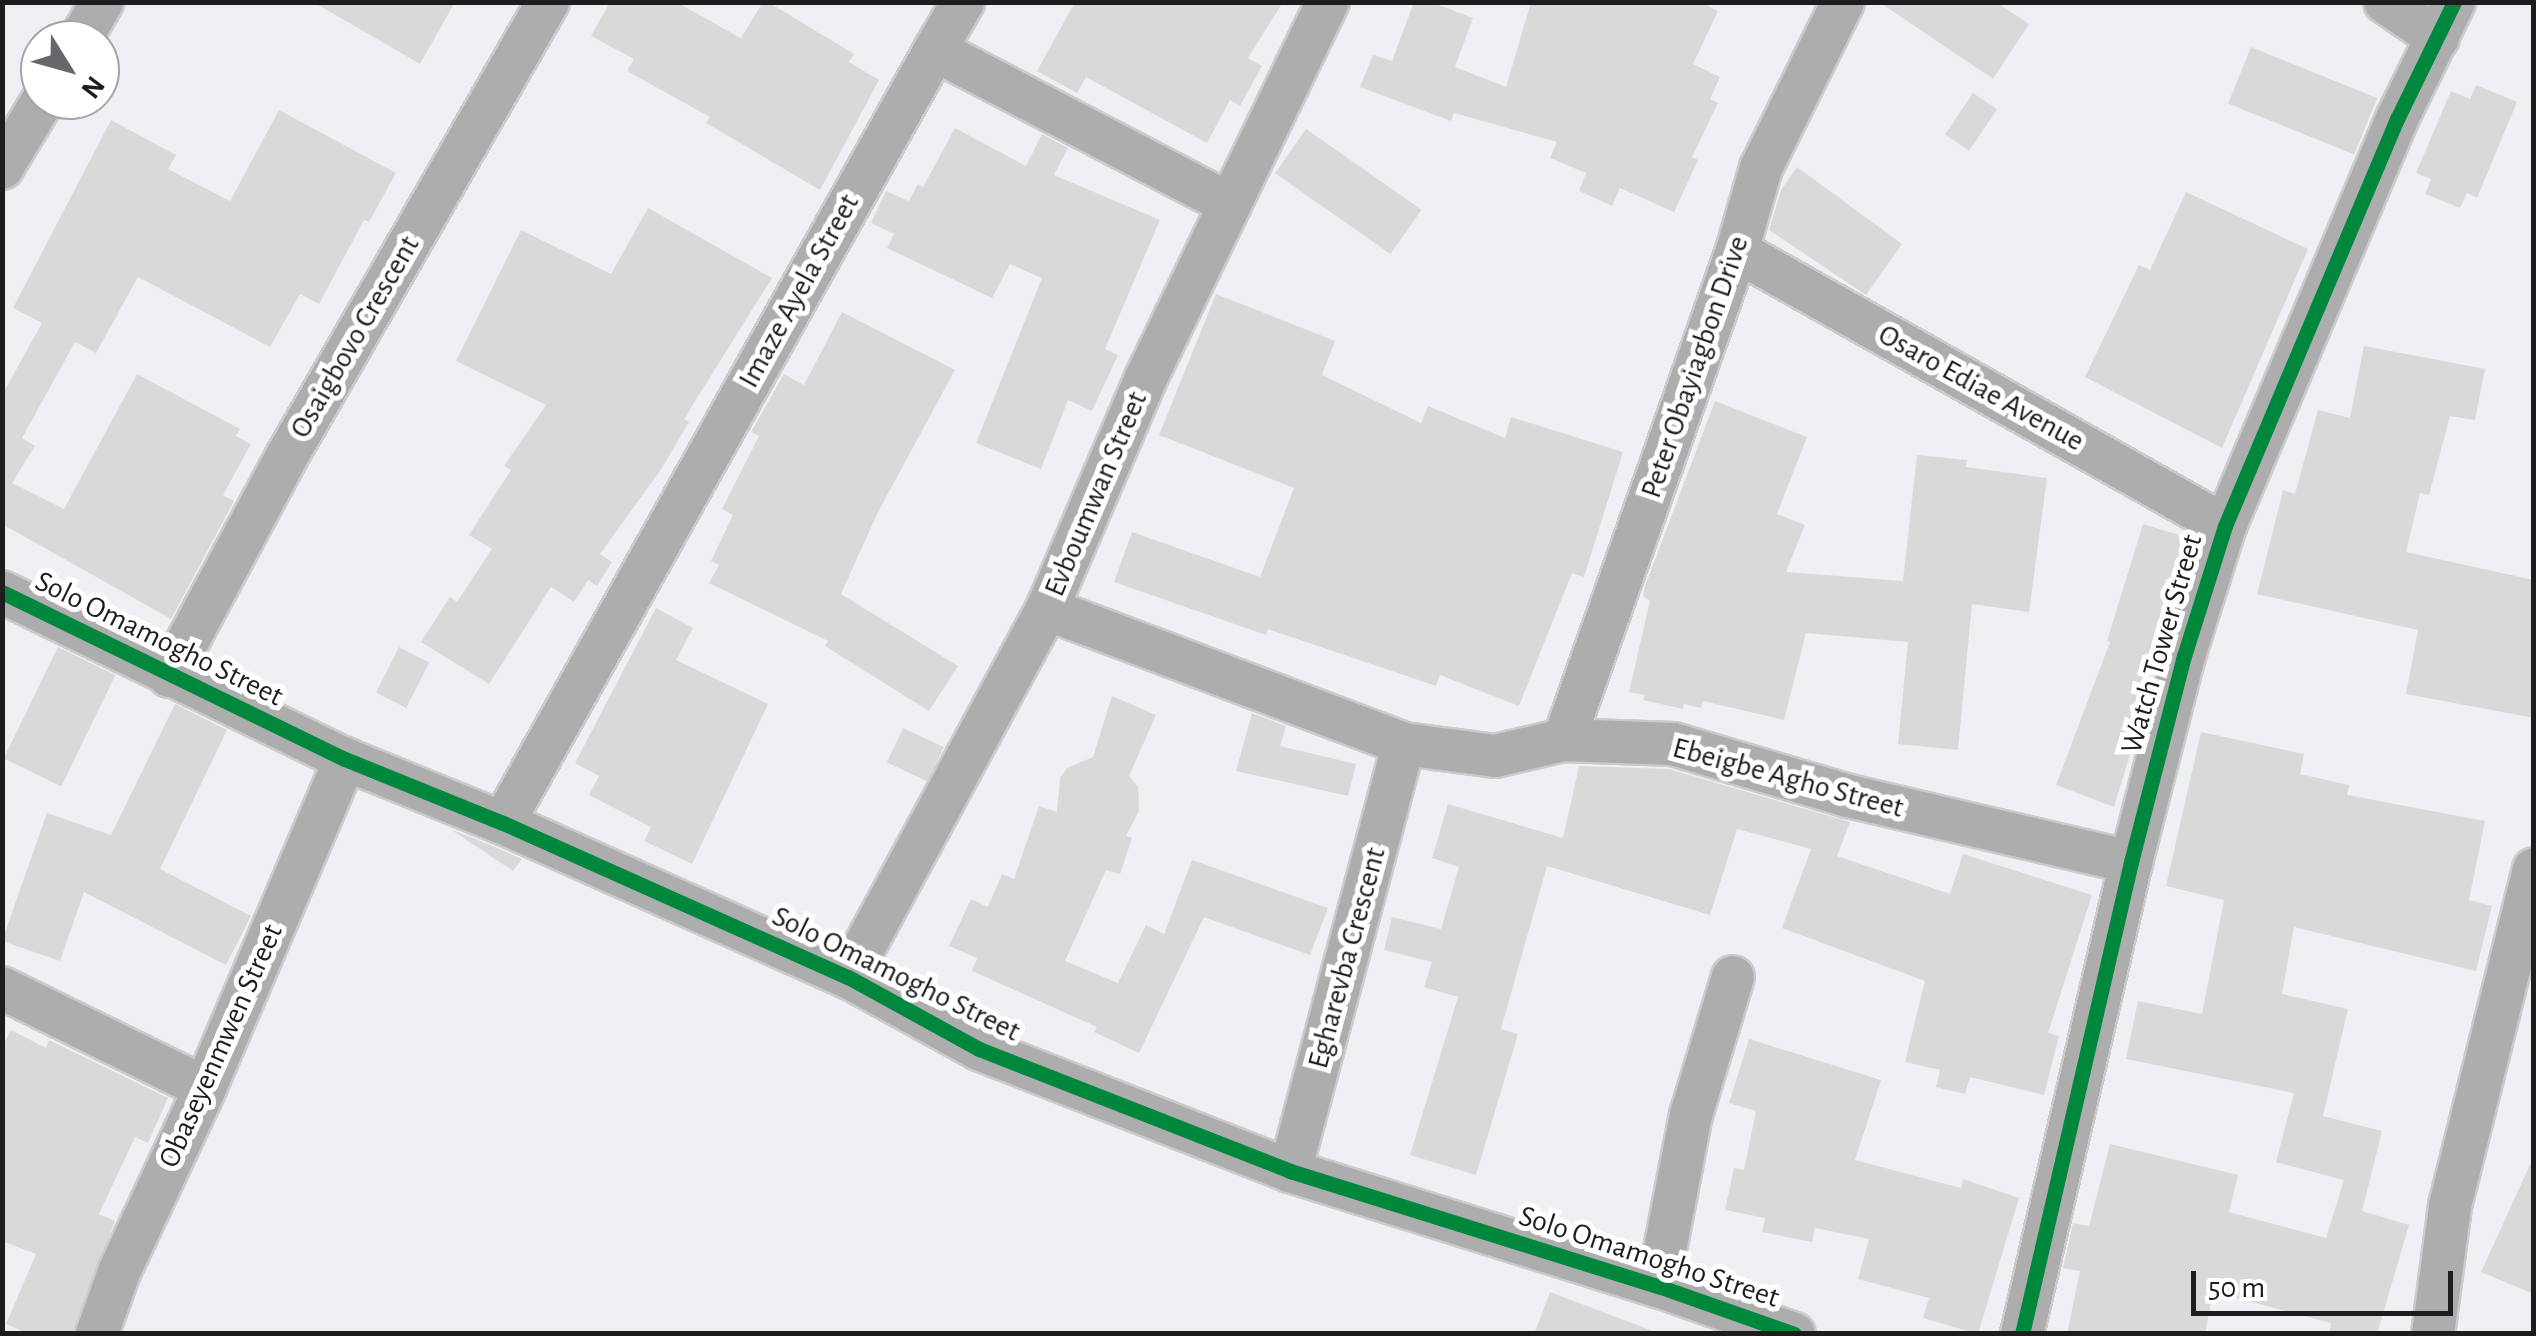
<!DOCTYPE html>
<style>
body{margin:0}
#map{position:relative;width:2536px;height:1336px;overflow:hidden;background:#eff0f4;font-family:"Alegreya Sans",sans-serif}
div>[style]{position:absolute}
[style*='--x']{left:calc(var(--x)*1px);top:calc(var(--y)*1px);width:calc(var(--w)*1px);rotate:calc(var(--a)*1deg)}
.building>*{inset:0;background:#dad9da;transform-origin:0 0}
.roads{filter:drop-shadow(2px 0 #cacbcd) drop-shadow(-2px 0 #cacbcd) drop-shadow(0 2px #cacbcd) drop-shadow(0 -2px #cacbcd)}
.minor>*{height:42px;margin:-21px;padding:0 21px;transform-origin:21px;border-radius:21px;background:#aeadad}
.cycleway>*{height:15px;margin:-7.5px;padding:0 7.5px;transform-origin:7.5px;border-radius:7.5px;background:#00873e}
span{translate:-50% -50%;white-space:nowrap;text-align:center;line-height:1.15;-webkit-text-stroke:10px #fff;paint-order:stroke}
.street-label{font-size:30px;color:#1d1d1f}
.frame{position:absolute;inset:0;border:5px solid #1d1d1f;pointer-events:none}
.north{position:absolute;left:20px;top:20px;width:100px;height:100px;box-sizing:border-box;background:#fff;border:2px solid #a5a5a5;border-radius:50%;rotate:127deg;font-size:28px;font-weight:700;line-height:40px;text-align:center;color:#1d1d1f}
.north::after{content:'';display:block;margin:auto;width:35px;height:45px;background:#66676a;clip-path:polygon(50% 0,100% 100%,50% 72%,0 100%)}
.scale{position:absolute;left:2191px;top:1271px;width:262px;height:45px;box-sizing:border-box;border:5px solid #1d1d1f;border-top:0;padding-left:12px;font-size:30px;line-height:35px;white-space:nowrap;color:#1d1d1f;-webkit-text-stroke:8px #fff;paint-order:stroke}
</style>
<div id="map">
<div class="building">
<i style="clip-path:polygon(313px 2px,455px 2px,420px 64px)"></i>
<i style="clip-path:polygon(610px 2px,676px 2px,741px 38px,763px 2px,768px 2px,854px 54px,849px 62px,879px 80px,820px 190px,706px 123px,710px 117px,627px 71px,634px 59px,591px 36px)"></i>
<i style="clip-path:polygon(1075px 2px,1283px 2px,1248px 58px,1262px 66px,1240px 106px,1230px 100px,1207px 143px,1086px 77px,1077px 93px,1037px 71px)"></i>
<i style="clip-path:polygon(1414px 2px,1431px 2px,1473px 18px,1455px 67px,1506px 87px,1531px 2px,1701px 2px,1718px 11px,1693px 64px,1720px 77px,1710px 99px,1718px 103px,1692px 157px,1698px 160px,1674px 212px,1620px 188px,1612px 206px,1579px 191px,1586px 173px,1550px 158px,1557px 142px,1454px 113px,1451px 121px,1360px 87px,1373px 55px,1392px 61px)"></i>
<i style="clip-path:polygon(1879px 2px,1996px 2px,2029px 24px,1993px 79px)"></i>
<i style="left:2251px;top:47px;width:136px;height:61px;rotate:22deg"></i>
<i style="clip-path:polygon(2476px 85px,2517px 102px,2477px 198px,2467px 193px,2460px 208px,2425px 194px,2431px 179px,2416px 173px,2451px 91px,2470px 99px)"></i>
<i style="left:1973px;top:93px;width:29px;height:50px;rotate:34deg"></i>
<i style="clip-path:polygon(279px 110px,396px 173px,369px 222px,364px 220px,319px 304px,300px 294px,270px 347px,138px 277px,96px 353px,75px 342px,22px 438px,35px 446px,12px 483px,64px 509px,137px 374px,240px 429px,236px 436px,251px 444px,223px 495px,234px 501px,171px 619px,2px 524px,2px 395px,42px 323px,13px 308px,111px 120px,176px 155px,168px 169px,230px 201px)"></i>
<i style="clip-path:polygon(955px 128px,1026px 166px,1042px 134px,1068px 148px,1054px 175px,1160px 220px,1105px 349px,1118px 355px,1092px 411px,1068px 400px,1041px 469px,976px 443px,1042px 278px,1010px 264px,992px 298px,887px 248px,894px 234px,871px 223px,886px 191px,909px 201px,918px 184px,923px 187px)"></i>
<i style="left:1306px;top:129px;width:141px;height:54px;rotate:35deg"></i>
<i style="clip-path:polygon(1797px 167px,1902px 244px,1866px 295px,1769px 230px,1781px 190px)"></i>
<i style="clip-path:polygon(2186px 192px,2308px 249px,2222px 448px,2085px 377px,2139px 265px,2150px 270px)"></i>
<i style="clip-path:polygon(648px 208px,772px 278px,684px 419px,689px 422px,662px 468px,600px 554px,612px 562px,597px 586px,588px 580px,574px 602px,551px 587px,489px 684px,421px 642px,450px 597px,457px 602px,492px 549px,469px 535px,511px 470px,504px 466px,546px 405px,456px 361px,521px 230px,611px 274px)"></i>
<i style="clip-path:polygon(1216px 294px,1335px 341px,1322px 375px,1421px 423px,1428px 406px,1505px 438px,1511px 417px,1623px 452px,1584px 577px,1572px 573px,1519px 706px,1440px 675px,1436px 686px,1268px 629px,1266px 635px,1114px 582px,1132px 532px,1260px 577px,1294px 488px,1159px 435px)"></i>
<i style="clip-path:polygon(842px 312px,955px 370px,878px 512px,841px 594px,958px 666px,929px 711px,825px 646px,828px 641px,709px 583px,719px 565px,711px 561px,733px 515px,722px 509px,759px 436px,751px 432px,784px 374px,804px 385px)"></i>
<i style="clip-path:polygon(2364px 346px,2485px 369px,2475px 420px,2450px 416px,2429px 495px,2420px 493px,2406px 552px,2534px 580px,2534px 718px,2406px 694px,2418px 630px,2257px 594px,2283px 490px,2295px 494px,2318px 410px,2350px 418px)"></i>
<i style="clip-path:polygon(1715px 401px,1807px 437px,1777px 514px,1805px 525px,1786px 572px,1903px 581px,1917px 455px,1967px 460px,1966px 467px,2047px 478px,2029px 612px,1972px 604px,1958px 750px,1898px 744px,1908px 642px,1806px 633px,1784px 720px,1703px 701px,1701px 708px,1684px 704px,1683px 709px,1643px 700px,1645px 695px,1629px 692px,1650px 601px,1643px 596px,1645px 586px)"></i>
<i style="clip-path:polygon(2143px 524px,2186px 537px,2140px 684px,2150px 688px,2114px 807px,2056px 785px,2110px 642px,2107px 641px)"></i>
<i style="clip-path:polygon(656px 608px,693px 628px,676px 660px,768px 704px,692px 864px,644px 841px,651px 827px,589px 795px,599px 776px,575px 763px)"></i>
<i style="left:58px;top:647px;width:64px;height:124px;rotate:26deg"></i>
<i style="left:399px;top:647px;width:34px;height:51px;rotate:27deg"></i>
<i style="clip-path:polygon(1112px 696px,1156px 715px,1129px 776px,1138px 787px,1139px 811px,1126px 836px,1132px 838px,1120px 874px,1106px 870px,1065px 961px,1118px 983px,1146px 925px,1164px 934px,1192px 860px,1328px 908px,1310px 955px,1204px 917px,1139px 1053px,1094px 1032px,1097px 1027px,972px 971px,977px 958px,949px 946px,971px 899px,988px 907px,1002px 874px,1014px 879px,1039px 806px,1057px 812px,1060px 778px,1067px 768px,1093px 757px)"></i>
<i style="clip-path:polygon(175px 704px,227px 730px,160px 869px,251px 916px,226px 965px,84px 892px,60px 961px,2px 941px,47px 813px,111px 835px)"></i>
<i style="clip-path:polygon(1252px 713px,1286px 726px,1280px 746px,1356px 764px,1348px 796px,1236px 771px)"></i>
<i style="left:903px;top:728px;width:45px;height:38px;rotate:25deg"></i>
<i style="clip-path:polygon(2201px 732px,2304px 754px,2300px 774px,2349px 785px,2347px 795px,2485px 821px,2469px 900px,2492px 906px,2476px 971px,2294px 927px,2282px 994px,2348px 1009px,2323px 1116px,2382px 1131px,2362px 1211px,2409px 1225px,2377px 1334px,2329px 1334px,2331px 1323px,2213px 1292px,2205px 1334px,2067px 1334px,2080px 1271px,2063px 1268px,2073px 1223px,2089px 1226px,2110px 1144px,2238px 1175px,2229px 1212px,2326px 1238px,2344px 1180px,2276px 1162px,2294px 1093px,2126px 1059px,2138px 1001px,2202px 1014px,2224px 900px,2166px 886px)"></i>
<i style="clip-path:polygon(1579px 766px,1669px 769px,1850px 822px,1837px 856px,1950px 894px,1963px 854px,2092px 895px,2048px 1033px,2059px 1036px,2044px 1095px,1970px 1077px,1965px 1094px,1936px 1087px,1940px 1070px,1905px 1062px,1925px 981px,1782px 928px,1811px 849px,1737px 829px,1710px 915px,1547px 866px,1501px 1029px,1518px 1034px,1476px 1175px,1410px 1155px,1458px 997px,1424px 987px,1432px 962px,1384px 950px,1392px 917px,1441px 929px,1459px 867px,1432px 858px,1448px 804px,1563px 838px)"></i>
<i style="clip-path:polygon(450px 829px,493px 846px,522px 859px,513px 871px)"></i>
<i style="clip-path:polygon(11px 1030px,46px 1048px,49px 1040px,168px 1098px,148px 1143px,135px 1137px,99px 1214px,115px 1221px,73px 1334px,29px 1334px,6px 1324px,36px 1254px,2px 1241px,2px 1047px)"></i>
<i style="clip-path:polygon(1749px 1039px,1881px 1080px,1855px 1160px,1961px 1188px,1963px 1179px,2019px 1198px,1978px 1334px,1923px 1318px,1929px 1298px,1858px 1279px,1869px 1239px,1815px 1228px,1812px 1242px,1762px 1232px,1765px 1218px,1725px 1210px,1734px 1168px,1744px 1170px,1756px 1111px,1729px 1103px)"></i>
<i style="clip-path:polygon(2534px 1156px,2534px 1294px,2481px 1272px)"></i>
<i style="clip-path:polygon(1550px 1292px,1653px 1331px,1653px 1334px,1534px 1334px)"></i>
</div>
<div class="roads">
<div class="minor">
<i style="--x:2385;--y:2;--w:64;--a:34.2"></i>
<i style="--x:80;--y:40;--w:44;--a:-59.9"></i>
<i style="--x:935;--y:50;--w:56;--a:-59.7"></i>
<i style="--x:2;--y:168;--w:79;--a:-58.9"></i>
<i style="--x:1737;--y:251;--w:560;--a:29.4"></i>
<i style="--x:2;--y:592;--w:381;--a:26"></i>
<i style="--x:345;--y:759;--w:170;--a:22.1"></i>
<i style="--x:503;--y:823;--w:378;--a:24.1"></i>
<i style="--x:848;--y:977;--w:149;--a:28.8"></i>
<i style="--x:979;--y:1049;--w:334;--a:21.4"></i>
<i style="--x:1290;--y:1171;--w:386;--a:17.4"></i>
<i style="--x:1658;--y:1286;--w:144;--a:19.4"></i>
<i style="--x:1047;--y:609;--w:382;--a:20.7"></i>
<i style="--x:1404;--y:744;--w:92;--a:7.5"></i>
<i style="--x:1495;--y:756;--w:71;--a:-13.1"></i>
<i style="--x:1564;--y:740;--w:109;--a:2.1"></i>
<i style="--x:1673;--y:744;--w:184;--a:16.5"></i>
<i style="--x:1849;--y:796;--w:290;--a:13.2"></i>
<i style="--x:169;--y:676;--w:250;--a:-61.8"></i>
<i style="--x:287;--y:456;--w:524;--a:-60.11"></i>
<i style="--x:1564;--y:740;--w:519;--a:-70.52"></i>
<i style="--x:1737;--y:251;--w:86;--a:-73.9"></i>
<i style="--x:1761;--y:168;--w:185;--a:-63.7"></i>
<i style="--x:503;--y:823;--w:886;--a:-60.8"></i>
<i style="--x:935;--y:50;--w:333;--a:27.6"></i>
<i style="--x:848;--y:977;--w:418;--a:-61.6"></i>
<i style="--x:1047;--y:609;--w:251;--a:-66.8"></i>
<i style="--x:1146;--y:378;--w:418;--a:-64.2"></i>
<i style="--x:2;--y:988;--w:226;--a:26.2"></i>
<i style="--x:1290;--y:1171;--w:442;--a:-75.1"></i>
<i style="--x:1658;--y:1286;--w:174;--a:-79.1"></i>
<i style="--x:1691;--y:1115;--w:144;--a:-73.1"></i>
<i style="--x:97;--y:1334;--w:66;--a:-70.5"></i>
<i style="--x:119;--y:1272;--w:203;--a:-64.9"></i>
<i style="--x:205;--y:1088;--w:358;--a:-66.9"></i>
<i style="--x:2022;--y:1334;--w:484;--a:-77"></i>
<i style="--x:2131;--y:862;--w:213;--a:-75.6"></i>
<i style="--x:2184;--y:656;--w:136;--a:-72.5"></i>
<i style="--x:2225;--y:526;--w:442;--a:-67.1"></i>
<i style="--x:2397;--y:119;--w:130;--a:-64"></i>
<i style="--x:2433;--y:1334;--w:129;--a:-82.4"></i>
<i style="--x:2450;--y:1206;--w:347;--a:-76"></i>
</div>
</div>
<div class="cycleway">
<i style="--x:2;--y:592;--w:381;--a:26"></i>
<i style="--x:345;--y:759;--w:170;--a:22.1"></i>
<i style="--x:503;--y:823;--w:378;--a:24.1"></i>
<i style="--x:848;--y:977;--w:149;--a:28.8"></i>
<i style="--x:979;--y:1049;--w:334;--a:21.4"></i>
<i style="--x:1290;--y:1171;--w:386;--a:17.4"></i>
<i style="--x:1658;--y:1286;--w:144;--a:19.4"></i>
<i style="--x:2022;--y:1334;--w:484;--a:-77"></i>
<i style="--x:2131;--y:862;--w:213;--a:-75.6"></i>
<i style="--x:2184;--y:656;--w:136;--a:-72.5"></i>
<i style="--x:2225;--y:526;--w:442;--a:-67.1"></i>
<i style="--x:2397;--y:119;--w:130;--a:-64"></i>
</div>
<div class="street-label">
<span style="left:799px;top:291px;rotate:-61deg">Imaze Ayela Street</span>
<span style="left:355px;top:337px;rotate:-60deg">Osaigbovo Crescent</span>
<span style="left:1695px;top:367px;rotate:-71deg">Peter Obayiagbon Drive</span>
<span style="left:1981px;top:388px;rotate:29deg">Osaro Ediae Avenue</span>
<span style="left:1096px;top:494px;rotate:-67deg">Evboumwan Street</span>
<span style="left:159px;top:639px;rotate:26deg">Solo Omamogho Street</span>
<span style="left:2162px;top:644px;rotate:-74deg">Watch Tower Street</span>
<span style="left:1788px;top:778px;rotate:15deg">Ebeigbe Agho Street</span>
<span style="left:1347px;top:958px;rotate:-75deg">Egharevba Crescent</span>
<span style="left:896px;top:974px;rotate:26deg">Solo Omamogho Street</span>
<span style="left:221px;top:1046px;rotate:-66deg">Obaseyenmwen Street</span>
<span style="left:1649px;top:1257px;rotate:18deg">Solo Omamogho Street</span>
</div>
<div class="frame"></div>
<div class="north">N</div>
<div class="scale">50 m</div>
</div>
